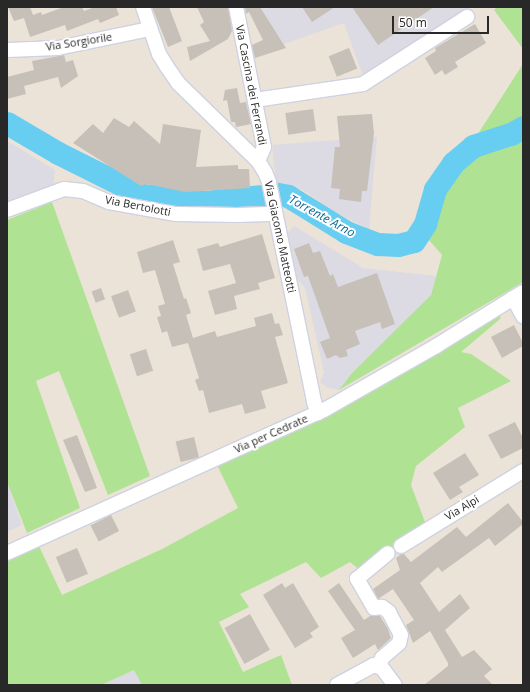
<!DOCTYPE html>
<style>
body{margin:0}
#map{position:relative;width:530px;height:692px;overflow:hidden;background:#ebe3d8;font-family:"Open Sans",sans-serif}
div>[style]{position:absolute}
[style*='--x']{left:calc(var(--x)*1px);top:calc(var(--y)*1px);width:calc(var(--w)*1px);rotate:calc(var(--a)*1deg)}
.industrial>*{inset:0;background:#dcdae3}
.green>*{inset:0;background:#afe393}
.river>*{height:23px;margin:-11.5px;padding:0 11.5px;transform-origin:11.5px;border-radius:11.5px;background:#68cef1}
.building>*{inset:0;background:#c6c0b8;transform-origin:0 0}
.roads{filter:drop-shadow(1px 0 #ced2e1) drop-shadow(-1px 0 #ced2e1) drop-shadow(0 1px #ced2e1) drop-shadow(0 -1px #ced2e1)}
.minor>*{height:14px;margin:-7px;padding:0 7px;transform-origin:7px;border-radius:7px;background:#fff}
span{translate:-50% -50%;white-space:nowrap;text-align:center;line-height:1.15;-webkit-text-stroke:4px #fff;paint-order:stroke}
.street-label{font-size:11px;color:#282828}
.water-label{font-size:12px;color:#0a6999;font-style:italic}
.frame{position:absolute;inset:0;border:8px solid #282828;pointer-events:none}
.scale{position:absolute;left:392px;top:16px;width:97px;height:18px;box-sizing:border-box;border:2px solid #282828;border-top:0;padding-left:5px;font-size:12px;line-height:14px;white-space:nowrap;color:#282828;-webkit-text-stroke:3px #fff;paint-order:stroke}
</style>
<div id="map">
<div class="industrial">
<i style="clip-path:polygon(260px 7px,471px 7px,363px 76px,344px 23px,284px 44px)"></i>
<i style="clip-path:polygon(377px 137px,369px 229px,333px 211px,303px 190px,276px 183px,272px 145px)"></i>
<i style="clip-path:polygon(7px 141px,55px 170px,53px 187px,7px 202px)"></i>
<i style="clip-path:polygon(294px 226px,363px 268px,436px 276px,431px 295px,352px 373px,339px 390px,326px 387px,320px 382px,324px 372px,305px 288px,296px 278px,287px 234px)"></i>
<i style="clip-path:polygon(7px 482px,22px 525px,7px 532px)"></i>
<i style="clip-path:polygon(134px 670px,142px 685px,101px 685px)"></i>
</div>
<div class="green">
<i style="clip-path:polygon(497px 7px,523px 7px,523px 49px,494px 10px)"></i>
<i style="clip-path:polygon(523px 64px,523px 282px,339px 390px,352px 373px,431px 295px,442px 255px,429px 240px,454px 171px)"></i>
<i style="clip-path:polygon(52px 202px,150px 476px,108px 495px,59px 371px,36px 381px,80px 508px,27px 533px,7px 482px,7px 220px)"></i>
<i style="clip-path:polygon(501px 314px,500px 319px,461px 352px,471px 354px,511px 381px,458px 408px,465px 427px,416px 466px,411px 485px,425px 522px,361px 571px,350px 562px,321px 578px,306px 562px,240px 594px,249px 607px,219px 622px,243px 672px,281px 655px,292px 685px,142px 685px,134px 670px,101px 685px,7px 685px,7px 559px,38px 544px,62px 595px,162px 549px,238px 508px,216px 463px,269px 443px,318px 419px,405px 372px)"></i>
</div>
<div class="river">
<i style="--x:7;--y:123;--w:59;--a:30.5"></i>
<i style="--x:58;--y:153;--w:94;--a:26.6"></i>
<i style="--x:142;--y:195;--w:64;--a:6.2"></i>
<i style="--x:206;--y:202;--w:72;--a:-6.3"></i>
<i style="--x:278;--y:194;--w:10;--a:11"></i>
<i style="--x:288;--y:196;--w:68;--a:31.8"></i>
<i style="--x:346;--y:232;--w:34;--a:21"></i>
<i style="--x:378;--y:244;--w:20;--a:3"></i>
<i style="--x:398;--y:245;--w:16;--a:-14"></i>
<i style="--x:414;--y:241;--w:20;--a:-57"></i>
<i style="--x:425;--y:224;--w:36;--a:-74"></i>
<i style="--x:435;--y:189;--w:32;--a:-55"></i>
<i style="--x:453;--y:163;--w:26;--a:-40"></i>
<i style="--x:473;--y:146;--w:40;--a:-18"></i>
<i style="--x:511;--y:134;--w:14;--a:-30"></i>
</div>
<div class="building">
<i style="clip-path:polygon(8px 7px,30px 7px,33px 15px,41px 12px,42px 15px,64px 7px,82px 7px,84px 11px,95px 7px,116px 7px,119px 15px,100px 23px,98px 19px,67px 31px,65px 25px,30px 37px,24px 18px,14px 21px)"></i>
<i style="clip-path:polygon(152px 7px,169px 7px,182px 41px,168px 47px)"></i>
<i style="clip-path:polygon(197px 7px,228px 7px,232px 31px,228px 39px,190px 61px,187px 47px,210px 41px,200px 25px,204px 22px)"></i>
<i style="clip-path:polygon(245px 7px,260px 7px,286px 48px,255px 58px,252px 45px,263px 40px,249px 12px,246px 14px)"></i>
<i style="clip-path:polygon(302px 7px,335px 7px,312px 22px)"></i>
<i style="clip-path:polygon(352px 7px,434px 7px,378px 45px)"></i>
<i style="clip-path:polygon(475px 24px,486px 43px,455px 62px,458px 67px,445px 75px,442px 70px,435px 75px,425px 58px,436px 51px,435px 48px)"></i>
<i style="left:349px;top:48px;width:22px;height:22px;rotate:68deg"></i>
<i style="clip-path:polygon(64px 55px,66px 62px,73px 60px,78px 76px,61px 88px,58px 77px,24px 86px,26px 94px,7px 99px,7px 77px,34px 70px,32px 61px)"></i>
<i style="clip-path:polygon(237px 88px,240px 103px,246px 102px,251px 124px,236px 127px,235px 122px,231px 122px,227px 100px,223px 101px,225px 90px)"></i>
<i style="left:313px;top:109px;width:22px;height:28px;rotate:82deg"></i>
<i style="clip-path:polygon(372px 114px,374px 133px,367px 191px,362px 191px,361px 202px,339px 199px,340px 189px,331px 188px,335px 147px,340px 147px,337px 116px)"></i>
<i style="clip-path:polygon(114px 118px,129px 127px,134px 121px,160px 144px,163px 124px,201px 130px,196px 167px,238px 165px,238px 169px,249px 169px,250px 188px,185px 192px,147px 184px,141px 186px,73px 143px,93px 124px,103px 133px)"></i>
<i style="clip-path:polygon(262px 234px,275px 278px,258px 283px,260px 289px,234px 296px,237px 309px,215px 315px,208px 291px,236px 283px,230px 264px,203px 271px,197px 249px,218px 243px,220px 247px)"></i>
<i style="clip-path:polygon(173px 240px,180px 262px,173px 264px,184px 299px,186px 298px,191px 313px,186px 315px,193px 338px,215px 331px,217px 337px,256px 326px,254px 318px,272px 313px,275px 324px,279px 323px,283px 335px,275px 337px,288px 383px,261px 391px,266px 408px,245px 414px,242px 404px,209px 413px,203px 390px,199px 391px,195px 380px,199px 378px,188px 343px,172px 347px,167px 331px,162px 333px,157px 317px,161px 316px,158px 306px,165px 304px,155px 270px,143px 273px,137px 252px)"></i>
<i style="clip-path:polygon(309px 243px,313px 253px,320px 251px,330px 276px,333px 274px,338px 287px,377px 273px,395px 324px,382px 329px,380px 322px,355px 331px,360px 344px,346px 350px,348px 356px,340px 358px,336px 355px,327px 359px,320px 342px,330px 338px,308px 276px,304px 277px,294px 249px)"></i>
<i style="left:101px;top:288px;width:12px;height:10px;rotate:70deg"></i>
<i style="left:128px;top:290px;width:23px;height:18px;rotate:70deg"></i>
<i style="clip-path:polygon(514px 325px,523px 343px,523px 346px,502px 358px,491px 337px)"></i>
<i style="left:146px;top:349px;width:23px;height:17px;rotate:72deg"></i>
<i style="clip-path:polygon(515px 422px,523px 438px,523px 448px,501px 459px,488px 435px)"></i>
<i style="clip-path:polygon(77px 435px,97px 488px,85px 492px,63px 440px)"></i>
<i style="left:194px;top:437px;width:21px;height:19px;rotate:76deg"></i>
<i style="clip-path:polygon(465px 453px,479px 475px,459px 487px,463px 492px,450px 500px,433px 473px)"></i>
<i style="clip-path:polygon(508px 503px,523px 522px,523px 524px,495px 546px,489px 538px,442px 572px,438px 567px,420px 583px,439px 612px,460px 594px,470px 608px,445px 630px,462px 657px,474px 650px,492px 669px,484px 676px,493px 685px,424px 685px,448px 666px,448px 663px,430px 631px,413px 643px,406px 625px,414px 620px,393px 589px,378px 599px,373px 589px,400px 570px,396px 558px,401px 554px,404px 554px,411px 562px,457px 527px,466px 537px)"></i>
<i style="left:111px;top:515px;width:18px;height:23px;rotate:63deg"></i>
<i style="left:77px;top:548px;width:28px;height:23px;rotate:67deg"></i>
<i style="clip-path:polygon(282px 583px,285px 588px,293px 583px,319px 627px,310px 633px,313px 637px,295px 648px,263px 595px)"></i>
<i style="clip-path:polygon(339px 583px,364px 620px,370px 616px,380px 616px,388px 629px,391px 638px,378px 650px,375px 644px,353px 658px,341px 638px,355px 630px,328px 591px)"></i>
<i style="left:250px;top:614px;width:41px;height:29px;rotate:61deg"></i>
</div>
<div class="roads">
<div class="minor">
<i style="--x:143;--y:7;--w:50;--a:71.2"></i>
<i style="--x:159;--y:54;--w:15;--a:58"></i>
<i style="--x:167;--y:67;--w:19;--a:55"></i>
<i style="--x:178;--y:83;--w:112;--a:44.3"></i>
<i style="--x:258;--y:161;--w:13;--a:58"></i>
<i style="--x:265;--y:172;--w:11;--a:68"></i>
<i style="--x:269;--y:182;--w:225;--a:78.4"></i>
<i style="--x:314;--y:402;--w:12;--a:70"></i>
<i style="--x:236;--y:7;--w:143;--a:78.7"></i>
<i style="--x:264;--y:147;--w:15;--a:113"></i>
<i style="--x:7;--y:50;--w:51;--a:-2.2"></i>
<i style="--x:58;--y:48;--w:94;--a:-11.7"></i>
<i style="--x:255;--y:100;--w:109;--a:-8.4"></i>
<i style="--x:363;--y:84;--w:124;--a:-32.8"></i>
<i style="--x:7;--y:210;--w:61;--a:-20.2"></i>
<i style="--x:64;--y:189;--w:19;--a:6"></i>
<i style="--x:83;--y:191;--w:28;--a:23"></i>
<i style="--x:109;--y:202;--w:68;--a:10.2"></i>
<i style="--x:176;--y:214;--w:61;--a:0.9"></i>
<i style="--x:237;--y:215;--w:38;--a:-2"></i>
<i style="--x:513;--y:298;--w:21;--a:61"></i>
<i style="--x:401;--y:546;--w:143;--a:-31.6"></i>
<i style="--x:7;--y:553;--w:348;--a:-24.3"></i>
<i style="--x:324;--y:410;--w:129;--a:-29.7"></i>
<i style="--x:436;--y:346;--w:102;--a:-31.8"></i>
<i style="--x:378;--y:666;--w:9;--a:-63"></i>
<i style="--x:382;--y:658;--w:23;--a:-41"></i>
<i style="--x:399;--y:643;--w:8;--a:-76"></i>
<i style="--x:401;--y:635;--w:26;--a:-118"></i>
<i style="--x:389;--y:612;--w:9;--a:-144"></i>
<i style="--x:382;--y:607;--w:8;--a:173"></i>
<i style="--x:374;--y:608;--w:34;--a:-120"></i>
<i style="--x:357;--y:579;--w:40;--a:-40"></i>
<i style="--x:337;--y:685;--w:42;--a:-28.4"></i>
<i style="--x:374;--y:665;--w:9;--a:21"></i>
<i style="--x:382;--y:668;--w:21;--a:53"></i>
</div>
</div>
<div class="street-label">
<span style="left:79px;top:42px;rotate:-9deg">Via Sorgiorile</span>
<span style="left:251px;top:85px;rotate:79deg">Via Cascina dei Ferrandi</span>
<span style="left:138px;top:206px;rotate:11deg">Via Bertolotti</span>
<span style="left:280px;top:237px;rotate:78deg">Via Giacomo Matteotti</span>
<span style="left:271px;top:434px;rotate:-24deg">Via per Cedrate</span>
<span style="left:462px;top:508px;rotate:-31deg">Via Alpi</span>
</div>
<div class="water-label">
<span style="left:322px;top:216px;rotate:29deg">Torrente Arno</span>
</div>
<div class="frame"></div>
<div class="scale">50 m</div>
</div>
